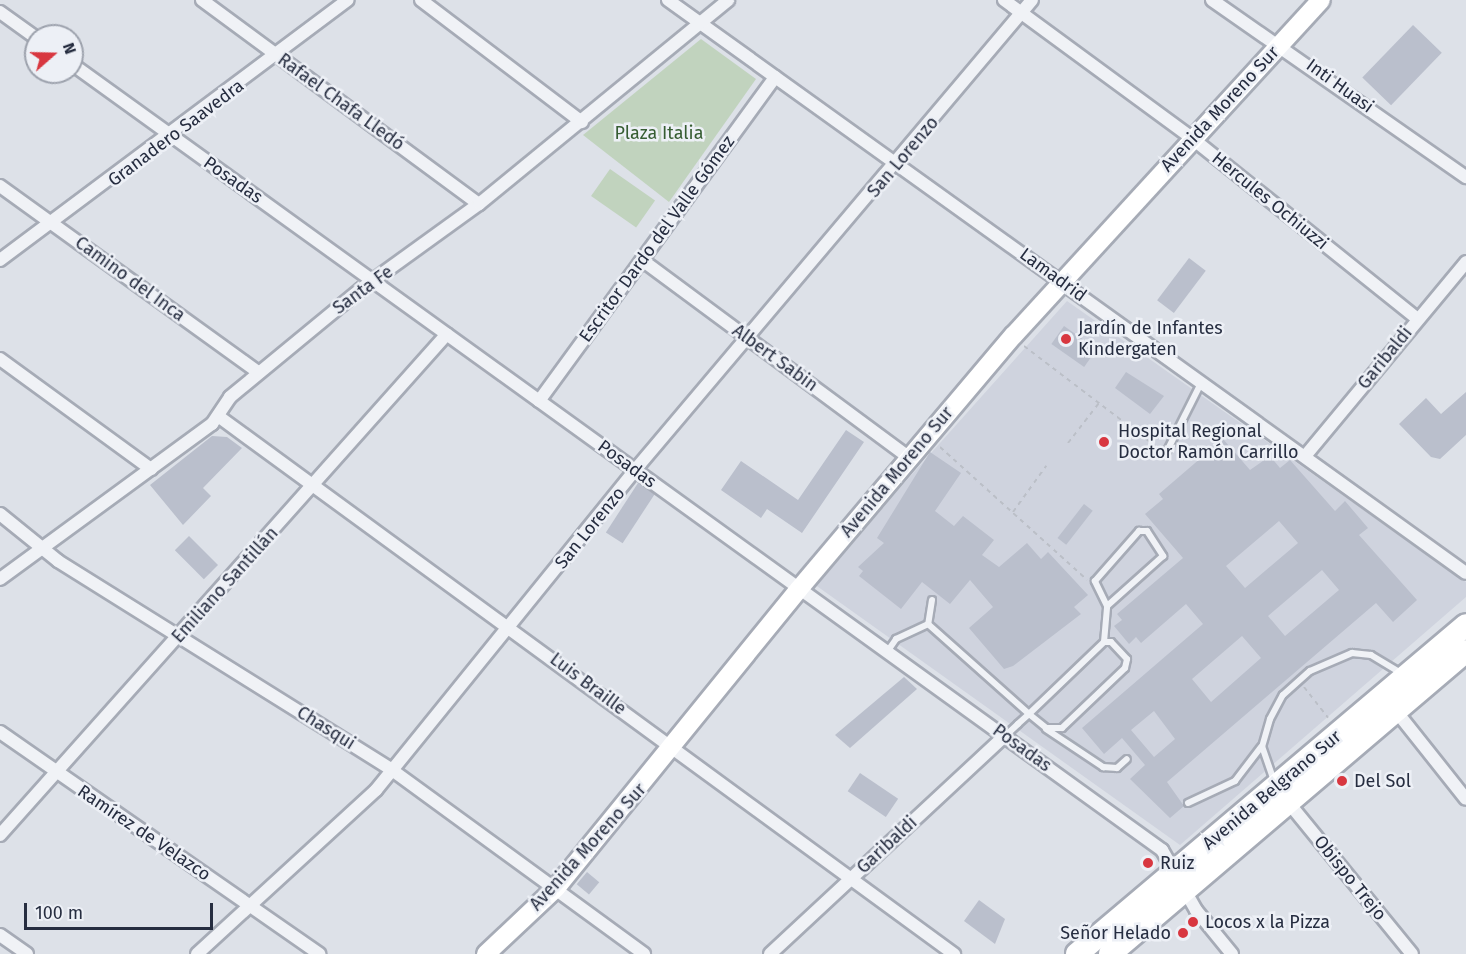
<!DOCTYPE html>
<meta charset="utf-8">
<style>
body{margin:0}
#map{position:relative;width:1466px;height:954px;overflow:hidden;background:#dde1e8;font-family:"Fira Sans",sans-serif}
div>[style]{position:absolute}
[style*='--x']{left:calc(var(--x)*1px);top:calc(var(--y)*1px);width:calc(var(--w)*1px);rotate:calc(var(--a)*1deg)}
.built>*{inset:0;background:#cfd3de}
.green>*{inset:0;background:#c1d3be;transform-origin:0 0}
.building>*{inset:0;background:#babfcc;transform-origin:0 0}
.path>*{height:2px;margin-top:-1px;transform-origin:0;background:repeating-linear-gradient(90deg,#bbbfc7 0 4.5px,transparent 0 9px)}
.roads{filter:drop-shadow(2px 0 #a6abb6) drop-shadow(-2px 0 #a6abb6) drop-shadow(0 2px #a6abb6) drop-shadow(0 -2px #a6abb6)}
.lane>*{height:6px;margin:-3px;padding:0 3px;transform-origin:3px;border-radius:3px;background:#f0f2f6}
.street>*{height:12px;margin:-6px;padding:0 6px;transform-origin:6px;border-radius:6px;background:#f0f2f6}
.secondary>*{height:18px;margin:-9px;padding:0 9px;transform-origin:9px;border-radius:9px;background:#fff}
.highway>*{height:22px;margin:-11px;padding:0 11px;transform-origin:11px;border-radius:11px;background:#fff}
.dots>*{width:16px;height:16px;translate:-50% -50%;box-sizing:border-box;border:3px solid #edf0f6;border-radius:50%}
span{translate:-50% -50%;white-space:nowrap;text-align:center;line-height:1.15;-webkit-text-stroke:5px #edf0f6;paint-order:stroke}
.street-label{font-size:18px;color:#262d40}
.park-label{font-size:18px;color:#365d32}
.poi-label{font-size:18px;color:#262d40}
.left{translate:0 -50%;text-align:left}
.right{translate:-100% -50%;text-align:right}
.north{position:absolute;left:24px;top:24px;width:60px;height:60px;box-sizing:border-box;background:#edf0f6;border:2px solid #9da2ad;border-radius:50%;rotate:70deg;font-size:16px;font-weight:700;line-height:24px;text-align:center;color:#262d40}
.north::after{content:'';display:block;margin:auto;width:21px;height:27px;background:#d83740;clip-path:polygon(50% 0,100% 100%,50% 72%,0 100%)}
.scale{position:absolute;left:24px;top:903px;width:189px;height:27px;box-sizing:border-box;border:3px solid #262d40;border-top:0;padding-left:8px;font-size:18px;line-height:21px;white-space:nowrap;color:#262d40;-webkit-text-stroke:4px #edf0f6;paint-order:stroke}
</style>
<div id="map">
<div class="built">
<i style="clip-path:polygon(1067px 301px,1466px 582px,1466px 597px,1180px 845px,814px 584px)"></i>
</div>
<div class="green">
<i style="clip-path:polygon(701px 39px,756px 79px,669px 202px,583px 135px)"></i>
<i style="left:610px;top:169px;width:55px;height:33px;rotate:35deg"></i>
</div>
<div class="building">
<i style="left:1413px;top:25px;width:40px;height:73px;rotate:44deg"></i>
<i style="left:1189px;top:258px;width:21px;height:53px;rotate:37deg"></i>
<i style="left:1064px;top:326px;width:40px;height:22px;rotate:35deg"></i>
<i style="clip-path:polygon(1126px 372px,1164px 396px,1150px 414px,1115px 388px)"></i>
<i style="clip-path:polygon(1466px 392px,1466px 435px,1440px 459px,1431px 457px,1399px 424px,1426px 398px,1441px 414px)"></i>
<i style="clip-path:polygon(846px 430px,864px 442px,802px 533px,767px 509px,761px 518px,721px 490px,741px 461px,798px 500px)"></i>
<i style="clip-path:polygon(212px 436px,227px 437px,242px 448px,203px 488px,211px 496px,183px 525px,150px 485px)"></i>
<i style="clip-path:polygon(evenodd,1223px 439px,1250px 470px,1270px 456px,1280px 468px,1290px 460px,1335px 511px,1345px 501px,1368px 528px,1359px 535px,1417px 600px,1393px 622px,1376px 603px,1167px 782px,1184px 806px,1170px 818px,1130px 779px,1145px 765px,1122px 738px,1104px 754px,1082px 728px,1203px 624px,1186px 604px,1141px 643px,1136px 637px,1129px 644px,1114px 626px,1122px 620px,1117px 614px,1183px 558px,1145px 514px,1163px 499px,1159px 494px,1223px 439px,1279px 521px,1298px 543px,1245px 588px,1226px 566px,1279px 521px,1223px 439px,1322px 570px,1339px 590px,1285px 636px,1268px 616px,1322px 570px,1223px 439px,1242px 636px,1261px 658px,1211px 702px,1192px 679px,1242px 636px,1223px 439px,1154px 711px,1175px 739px,1154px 757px,1131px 730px,1154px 711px)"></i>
<i style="clip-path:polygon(930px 452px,961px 473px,935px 511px,954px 526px,963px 516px,994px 540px,982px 555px,999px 567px,1027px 543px,1041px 559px,1048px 552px,1088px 595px,1074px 607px,1081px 614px,1013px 666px,1004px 669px,969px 628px,993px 607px,970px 580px,950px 604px,922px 582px,901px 609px,859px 576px,863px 571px,858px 567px,884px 543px,877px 538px)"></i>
<i style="left:638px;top:483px;width:20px;height:59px;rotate:33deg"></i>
<i style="left:1084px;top:504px;width:11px;height:43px;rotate:38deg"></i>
<i style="left:189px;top:536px;width:41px;height:20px;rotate:45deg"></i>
<i style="clip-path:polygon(904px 677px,917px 689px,850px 748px,835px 735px)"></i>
<i style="left:860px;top:773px;width:46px;height:22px;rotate:34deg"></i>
<i style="left:587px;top:872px;width:16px;height:16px;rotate:40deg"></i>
<i style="clip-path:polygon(979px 900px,1005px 919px,995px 944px,964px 921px)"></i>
</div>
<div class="path">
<i style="--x:1024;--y:346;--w:168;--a:37.3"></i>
<i style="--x:1068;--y:443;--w:51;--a:-52.2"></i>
<i style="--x:940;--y:447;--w:198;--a:42.1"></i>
<i style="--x:1013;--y:512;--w:57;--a:-54.3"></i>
<i style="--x:1304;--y:687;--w:39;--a:52"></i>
</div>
<div class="roads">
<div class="lane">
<i style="--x:1166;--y:453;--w:78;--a:-63.4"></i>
<i style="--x:932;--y:600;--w:24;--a:99"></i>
<i style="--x:928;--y:624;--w:135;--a:41.7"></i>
<i style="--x:1029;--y:714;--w:22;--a:39"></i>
<i style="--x:1046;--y:728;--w:16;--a:0"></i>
<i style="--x:1062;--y:728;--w:87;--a:-43.6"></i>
<i style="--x:1125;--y:668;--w:9;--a:-77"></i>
<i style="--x:1127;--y:659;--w:23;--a:-133"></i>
<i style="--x:1111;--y:642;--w:7;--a:180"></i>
<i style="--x:1104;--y:642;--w:104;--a:136.2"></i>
<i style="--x:1029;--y:714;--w:15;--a:138"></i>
<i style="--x:1018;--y:724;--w:18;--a:137"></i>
<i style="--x:1104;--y:642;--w:36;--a:-85"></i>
<i style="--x:1107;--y:606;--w:28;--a:-116"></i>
<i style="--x:1095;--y:581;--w:67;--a:-48.7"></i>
<i style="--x:1139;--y:531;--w:8;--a:0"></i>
<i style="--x:1147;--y:531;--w:30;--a:57"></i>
<i style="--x:1163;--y:556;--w:75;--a:138.2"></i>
<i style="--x:887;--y:652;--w:16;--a:-55"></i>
<i style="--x:896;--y:639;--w:35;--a:-25"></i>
<i style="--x:1046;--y:729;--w:69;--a:33.7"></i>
<i style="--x:1103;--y:767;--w:14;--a:4"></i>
<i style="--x:1117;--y:768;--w:13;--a:-42"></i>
<i style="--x:1274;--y:781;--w:36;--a:-109"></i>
<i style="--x:1262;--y:747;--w:29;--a:-74"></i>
<i style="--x:1270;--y:719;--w:27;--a:-62"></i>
<i style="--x:1283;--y:695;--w:36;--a:-42"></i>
<i style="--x:1310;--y:671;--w:46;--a:-23.2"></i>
<i style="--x:1352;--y:653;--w:19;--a:6"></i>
<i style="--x:1371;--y:655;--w:37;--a:31"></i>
<i style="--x:1188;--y:803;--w:52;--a:-25.1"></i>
<i style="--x:1235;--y:781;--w:43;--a:-52.6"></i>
</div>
<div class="street">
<i style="--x:202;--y:0;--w:344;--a:36.4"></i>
<i style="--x:421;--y:0;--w:202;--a:37.2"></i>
<i style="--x:668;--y:0;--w:982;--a:35.68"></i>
<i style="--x:1004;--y:0;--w:235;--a:36.3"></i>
<i style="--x:1193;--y:139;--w:288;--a:38.7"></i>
<i style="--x:1212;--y:0;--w:310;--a:34.9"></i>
<i style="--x:0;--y:12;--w:44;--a:35.8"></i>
<i style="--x:72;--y:64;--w:1344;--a:35.8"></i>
<i style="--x:1162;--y:850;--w:69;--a:60.5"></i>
<i style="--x:1196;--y:910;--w:57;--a:50.7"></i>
<i style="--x:0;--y:186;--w:319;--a:35.8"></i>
<i style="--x:0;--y:260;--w:434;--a:-36.8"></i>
<i style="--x:642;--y:260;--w:331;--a:36.5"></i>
<i style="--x:0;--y:359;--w:187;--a:36.1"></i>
<i style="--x:539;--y:401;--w:401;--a:-53.9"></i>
<i style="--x:218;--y:416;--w:912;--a:36.17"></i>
<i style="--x:1306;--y:455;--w:251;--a:-50.3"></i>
<i style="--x:0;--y:514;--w:75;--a:39"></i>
<i style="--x:58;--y:561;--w:394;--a:32"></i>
<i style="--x:392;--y:770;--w:312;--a:36.1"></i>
<i style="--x:0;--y:579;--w:263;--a:-36.2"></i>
<i style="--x:212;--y:424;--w:32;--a:-56"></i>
<i style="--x:230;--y:397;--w:170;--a:-39.5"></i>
<i style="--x:361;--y:289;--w:145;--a:-35.8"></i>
<i style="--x:479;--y:204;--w:322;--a:-39.3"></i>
<i style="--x:1396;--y:711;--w:112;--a:51.5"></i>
<i style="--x:0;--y:732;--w:389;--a:34.8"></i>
<i style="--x:1288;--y:802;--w:196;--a:50.8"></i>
<i style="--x:0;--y:835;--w:671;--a:-48.26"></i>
<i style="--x:0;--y:935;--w:33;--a:35"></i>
<i style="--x:197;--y:954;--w:243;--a:-42.5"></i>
<i style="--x:376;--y:790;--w:412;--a:-51"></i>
<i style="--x:635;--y:470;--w:615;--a:-49.81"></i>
<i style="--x:770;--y:954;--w:321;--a:-42.9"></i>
</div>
<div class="secondary">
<i style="--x:486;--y:954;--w:96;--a:-43.3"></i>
<i style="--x:556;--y:888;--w:385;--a:-50.9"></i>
<i style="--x:799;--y:589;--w:333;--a:-49.8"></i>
<i style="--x:1014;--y:335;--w:454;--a:-47.5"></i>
</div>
<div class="highway">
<i style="--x:1077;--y:954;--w:509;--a:-40.22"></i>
<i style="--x:1110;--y:954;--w:467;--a:-40.4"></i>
</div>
</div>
<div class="dots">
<i style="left:1066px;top:339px;background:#d83740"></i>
<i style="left:1104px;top:442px;background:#d83740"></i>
<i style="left:1342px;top:781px;background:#d83740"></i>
<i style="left:1148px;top:863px;background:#d83740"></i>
<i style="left:1193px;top:922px;background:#d83740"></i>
<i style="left:1183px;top:933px;background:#d83740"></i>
</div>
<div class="street-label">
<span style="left:1340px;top:86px;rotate:36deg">Inti Huasi</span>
<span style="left:341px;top:102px;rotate:36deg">Rafael Chafa Lledó</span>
<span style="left:1220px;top:109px;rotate:-47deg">Avenida Moreno Sur</span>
<span style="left:176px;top:133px;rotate:-37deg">Granadero Saavedra</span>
<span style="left:903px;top:157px;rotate:-50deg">San Lorenzo</span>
<span style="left:233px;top:180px;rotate:35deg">Posadas</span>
<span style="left:1270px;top:201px;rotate:39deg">Hercules Ochiuzzi</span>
<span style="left:657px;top:239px;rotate:-54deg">Escritor Dardo del Valle Gómez</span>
<span style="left:1053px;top:275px;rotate:36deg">Lamadrid</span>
<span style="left:130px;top:279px;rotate:36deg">Camino del Inca</span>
<span style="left:363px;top:290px;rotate:-36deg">Santa Fe</span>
<span style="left:775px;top:358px;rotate:36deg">Albert Sabin</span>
<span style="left:1385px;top:358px;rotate:-51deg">Garibaldi</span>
<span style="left:627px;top:464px;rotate:36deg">Posadas</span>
<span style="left:897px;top:472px;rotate:-50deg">Avenida Moreno Sur</span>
<span style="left:590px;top:528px;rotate:-51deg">San Lorenzo</span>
<span style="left:225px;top:585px;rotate:-48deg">Emiliano Santillán</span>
<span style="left:588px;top:684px;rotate:37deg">Luis Braille</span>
<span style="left:326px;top:728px;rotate:32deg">Chasqui</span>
<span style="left:1022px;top:748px;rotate:36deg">Posadas</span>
<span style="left:1272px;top:790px;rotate:-40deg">Avenida Belgrano Sur</span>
<span style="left:144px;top:833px;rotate:34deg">Ramírez de Velazco</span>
<span style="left:887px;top:845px;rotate:-43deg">Garibaldi</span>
<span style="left:588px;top:847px;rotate:-48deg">Avenida Moreno Sur</span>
<span style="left:1350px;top:878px;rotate:51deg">Obispo Trejo</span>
</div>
<div class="park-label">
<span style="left:659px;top:133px">Plaza Italia</span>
</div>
<div class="poi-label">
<span class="left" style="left:1078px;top:339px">Jardín de Infantes<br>Kindergaten</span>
<span class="left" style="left:1118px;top:442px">Hospital Regional<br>Doctor Ramón Carrillo</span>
<span class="left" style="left:1354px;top:781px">Del Sol</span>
<span class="left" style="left:1160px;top:863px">Ruiz</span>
<span class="left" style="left:1205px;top:922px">Locos x la Pizza</span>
<span class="right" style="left:1171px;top:933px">Señor Helado</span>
</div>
<div class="north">N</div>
<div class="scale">100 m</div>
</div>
